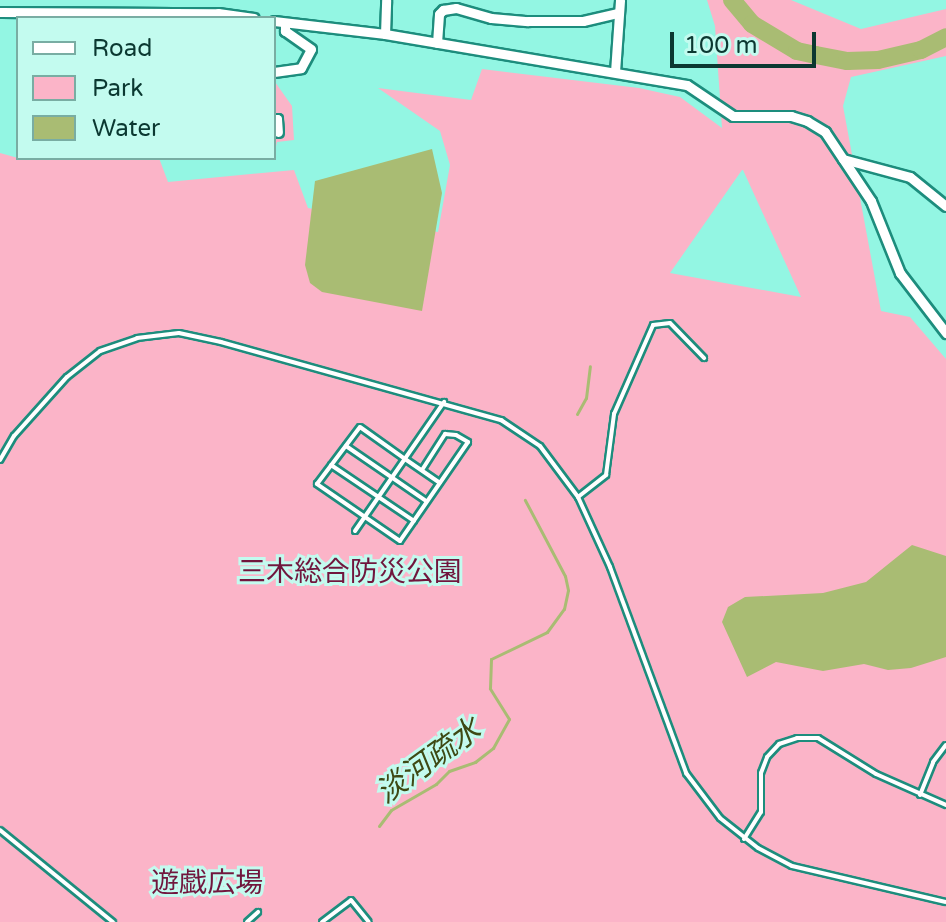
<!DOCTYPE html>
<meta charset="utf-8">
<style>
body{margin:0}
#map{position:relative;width:946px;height:922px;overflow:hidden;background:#93f6e3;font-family:"Varela Round","Noto Sans JP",sans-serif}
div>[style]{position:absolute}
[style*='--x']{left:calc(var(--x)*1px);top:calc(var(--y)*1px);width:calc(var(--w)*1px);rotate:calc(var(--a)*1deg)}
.green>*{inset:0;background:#fbb4c8}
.water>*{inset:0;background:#a9bc73}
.stream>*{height:3px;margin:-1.5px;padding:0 1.5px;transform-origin:1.5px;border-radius:1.5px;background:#a9bc73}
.river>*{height:18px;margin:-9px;padding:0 9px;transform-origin:9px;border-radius:9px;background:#a9bc73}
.roads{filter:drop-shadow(2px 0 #1d8d7d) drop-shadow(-2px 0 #1d8d7d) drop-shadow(0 2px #1d8d7d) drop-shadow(0 -2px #1d8d7d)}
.service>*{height:4px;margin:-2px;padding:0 2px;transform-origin:2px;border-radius:2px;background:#fff}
.minor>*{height:9px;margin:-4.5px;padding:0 4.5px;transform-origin:4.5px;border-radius:4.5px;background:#fff}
span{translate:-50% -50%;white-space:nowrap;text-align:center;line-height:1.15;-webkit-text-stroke:6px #c3fbef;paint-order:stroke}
.park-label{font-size:28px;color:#71163d}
.water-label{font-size:30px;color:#3e4914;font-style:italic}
.legend{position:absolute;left:16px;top:16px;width:260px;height:144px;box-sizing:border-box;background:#c3fbef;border:2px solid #79ada3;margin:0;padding:10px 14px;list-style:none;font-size:24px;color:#0b3831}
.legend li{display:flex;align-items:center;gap:16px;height:40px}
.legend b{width:40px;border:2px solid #79ada3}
.scale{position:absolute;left:670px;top:32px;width:146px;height:36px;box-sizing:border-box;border:4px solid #0b3831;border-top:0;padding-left:10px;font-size:24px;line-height:28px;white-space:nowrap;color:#0b3831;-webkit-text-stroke:6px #c3fbef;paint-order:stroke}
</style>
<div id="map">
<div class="green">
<i style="clip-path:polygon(evenodd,707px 0,791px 0,861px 29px,946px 9px,946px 56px,851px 77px,843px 106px,881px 311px,910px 317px,946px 359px,946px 922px,0 922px,0 153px,18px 158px,159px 158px,168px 182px,294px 170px,308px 208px,438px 232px,450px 165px,440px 131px,378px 88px,471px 100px,482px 69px,639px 88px,680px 97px,722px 128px,715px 26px,707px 0,742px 170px,743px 170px,801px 297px,670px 273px,742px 170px)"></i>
<i style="clip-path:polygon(275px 82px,292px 106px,294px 140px,277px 142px,274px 155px)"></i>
</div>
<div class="water">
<i style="clip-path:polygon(432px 149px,442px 193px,422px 311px,322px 292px,310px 283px,305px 265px,315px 181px)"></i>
<i style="clip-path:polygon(912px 545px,946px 556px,946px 657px,911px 668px,888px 670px,864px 664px,823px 671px,776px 662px,747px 677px,722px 622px,728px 607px,745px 597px,823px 593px,866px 582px)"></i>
</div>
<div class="stream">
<i style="--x:577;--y:414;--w:18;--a:-61"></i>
<i style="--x:586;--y:398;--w:32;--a:-83"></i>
<i style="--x:379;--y:826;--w:20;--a:-53"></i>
<i style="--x:391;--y:810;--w:52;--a:-30"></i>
<i style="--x:436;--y:784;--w:18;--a:-45"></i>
<i style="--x:449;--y:771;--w:28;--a:-19"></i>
<i style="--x:475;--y:762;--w:23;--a:-38"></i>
<i style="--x:493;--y:748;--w:33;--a:-61"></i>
<i style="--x:509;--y:719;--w:36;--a:-122"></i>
<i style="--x:490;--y:688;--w:29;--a:-88"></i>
<i style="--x:491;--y:659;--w:62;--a:-25.7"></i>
<i style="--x:547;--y:632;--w:29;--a:-54"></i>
<i style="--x:564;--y:609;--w:19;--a:-78"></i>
<i style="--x:568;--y:590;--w:14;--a:-102"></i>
<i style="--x:565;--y:576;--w:86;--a:-117.8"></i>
</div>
<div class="river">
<i style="--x:732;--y:0;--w:31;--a:50"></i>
<i style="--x:752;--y:24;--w:52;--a:31"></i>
<i style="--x:797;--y:51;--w:19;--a:12"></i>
<i style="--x:816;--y:55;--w:32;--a:11"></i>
<i style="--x:847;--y:61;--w:31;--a:-2"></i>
<i style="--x:878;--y:60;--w:44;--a:-13.1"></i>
<i style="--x:921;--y:50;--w:28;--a:-27"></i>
</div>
<div class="roads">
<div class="service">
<i style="--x:346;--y:446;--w:97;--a:34.5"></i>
<i style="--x:0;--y:460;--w:28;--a:-60"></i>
<i style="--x:14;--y:436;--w:79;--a:-48.1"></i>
<i style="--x:67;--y:377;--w:42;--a:-38.2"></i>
<i style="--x:100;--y:351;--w:39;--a:-19"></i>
<i style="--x:137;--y:338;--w:42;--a:-6.8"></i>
<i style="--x:179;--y:333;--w:43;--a:12.1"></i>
<i style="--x:221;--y:342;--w:291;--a:15.6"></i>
<i style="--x:501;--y:420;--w:47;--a:33.7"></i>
<i style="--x:540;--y:446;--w:64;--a:53.3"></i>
<i style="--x:578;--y:497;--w:77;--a:65.4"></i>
<i style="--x:610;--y:567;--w:220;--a:69.7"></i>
<i style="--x:686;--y:773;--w:56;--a:52.9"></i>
<i style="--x:720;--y:818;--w:48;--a:38.3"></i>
<i style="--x:758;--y:848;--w:38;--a:28"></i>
<i style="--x:792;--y:866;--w:158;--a:13.2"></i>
<i style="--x:331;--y:465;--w:100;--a:34"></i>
<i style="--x:422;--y:470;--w:43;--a:-57.4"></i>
<i style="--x:445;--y:434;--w:11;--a:5"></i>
<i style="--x:456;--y:435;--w:14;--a:30"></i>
<i style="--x:468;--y:442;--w:120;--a:124.5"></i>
<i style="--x:400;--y:541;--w:101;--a:-145.5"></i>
<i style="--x:317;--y:484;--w:71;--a:-53"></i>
<i style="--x:360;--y:427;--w:55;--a:35.4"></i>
<i style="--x:405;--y:459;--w:42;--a:34.4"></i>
<i style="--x:578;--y:497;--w:36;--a:-38"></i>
<i style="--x:606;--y:475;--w:62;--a:-82.5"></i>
<i style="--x:614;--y:414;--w:97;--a:-66.3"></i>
<i style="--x:653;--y:325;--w:17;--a:-7"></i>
<i style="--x:670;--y:323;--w:49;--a:45.8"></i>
<i style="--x:355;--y:531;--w:157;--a:-55.4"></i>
<i style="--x:920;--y:795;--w:35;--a:-68"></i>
<i style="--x:933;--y:762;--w:21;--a:-53"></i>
<i style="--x:0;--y:830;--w:146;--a:39.2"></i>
<i style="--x:744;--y:839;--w:32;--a:-58"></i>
<i style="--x:761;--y:812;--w:39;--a:-90"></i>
<i style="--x:761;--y:773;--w:17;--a:-69"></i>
<i style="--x:767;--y:757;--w:18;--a:-47"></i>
<i style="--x:779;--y:744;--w:19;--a:-18"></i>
<i style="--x:797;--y:738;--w:21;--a:0"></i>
<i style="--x:818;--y:738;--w:68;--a:31.8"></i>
<i style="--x:876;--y:774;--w:77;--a:23.9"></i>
<i style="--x:247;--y:922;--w:15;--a:-42"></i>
<i style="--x:322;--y:922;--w:36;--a:-37"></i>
<i style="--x:351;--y:900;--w:28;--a:51"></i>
</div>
<div class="minor">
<i style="--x:0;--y:12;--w:218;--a:0.3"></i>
<i style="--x:218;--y:13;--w:36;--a:8"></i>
<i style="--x:274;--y:21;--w:112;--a:6.7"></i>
<i style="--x:385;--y:34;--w:306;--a:9.6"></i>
<i style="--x:687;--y:85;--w:55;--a:34"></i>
<i style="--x:733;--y:116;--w:58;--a:0"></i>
<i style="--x:791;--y:116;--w:17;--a:17"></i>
<i style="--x:807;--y:121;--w:21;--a:31"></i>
<i style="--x:825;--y:132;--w:83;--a:56.3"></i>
<i style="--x:871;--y:201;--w:78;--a:68.1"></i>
<i style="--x:900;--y:273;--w:76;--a:52.5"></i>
<i style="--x:385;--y:34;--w:34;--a:-88"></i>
<i style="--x:437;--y:43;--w:29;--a:-86"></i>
<i style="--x:439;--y:14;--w:6;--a:-45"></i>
<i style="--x:443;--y:10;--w:13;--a:-9"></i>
<i style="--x:456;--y:8;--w:36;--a:16"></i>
<i style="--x:491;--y:18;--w:37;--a:5"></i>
<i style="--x:528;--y:21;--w:55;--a:0"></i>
<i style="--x:583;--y:21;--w:37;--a:-13"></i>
<i style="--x:274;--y:72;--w:27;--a:-8"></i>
<i style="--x:301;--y:68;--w:21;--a:-62"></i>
<i style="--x:311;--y:49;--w:32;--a:-145"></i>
<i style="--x:285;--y:31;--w:8;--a:-90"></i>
<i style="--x:615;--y:72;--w:72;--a:-86"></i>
<i style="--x:274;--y:119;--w:3;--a:0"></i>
<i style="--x:277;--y:119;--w:13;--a:86"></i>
<i style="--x:843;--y:159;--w:69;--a:15"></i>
<i style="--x:910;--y:177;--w:46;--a:38.9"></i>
</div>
</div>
<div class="park-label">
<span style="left:350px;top:572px">三木総合防災公園</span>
<span style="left:207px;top:883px">遊戯広場</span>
</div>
<div class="water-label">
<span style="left:429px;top:762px;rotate:-36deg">淡河疏水</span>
</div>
<ul class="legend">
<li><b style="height:10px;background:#fff"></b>Road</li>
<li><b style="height:22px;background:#fbb4c8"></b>Park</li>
<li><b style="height:22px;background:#a9bc73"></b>Water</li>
</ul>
<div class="scale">100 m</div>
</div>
